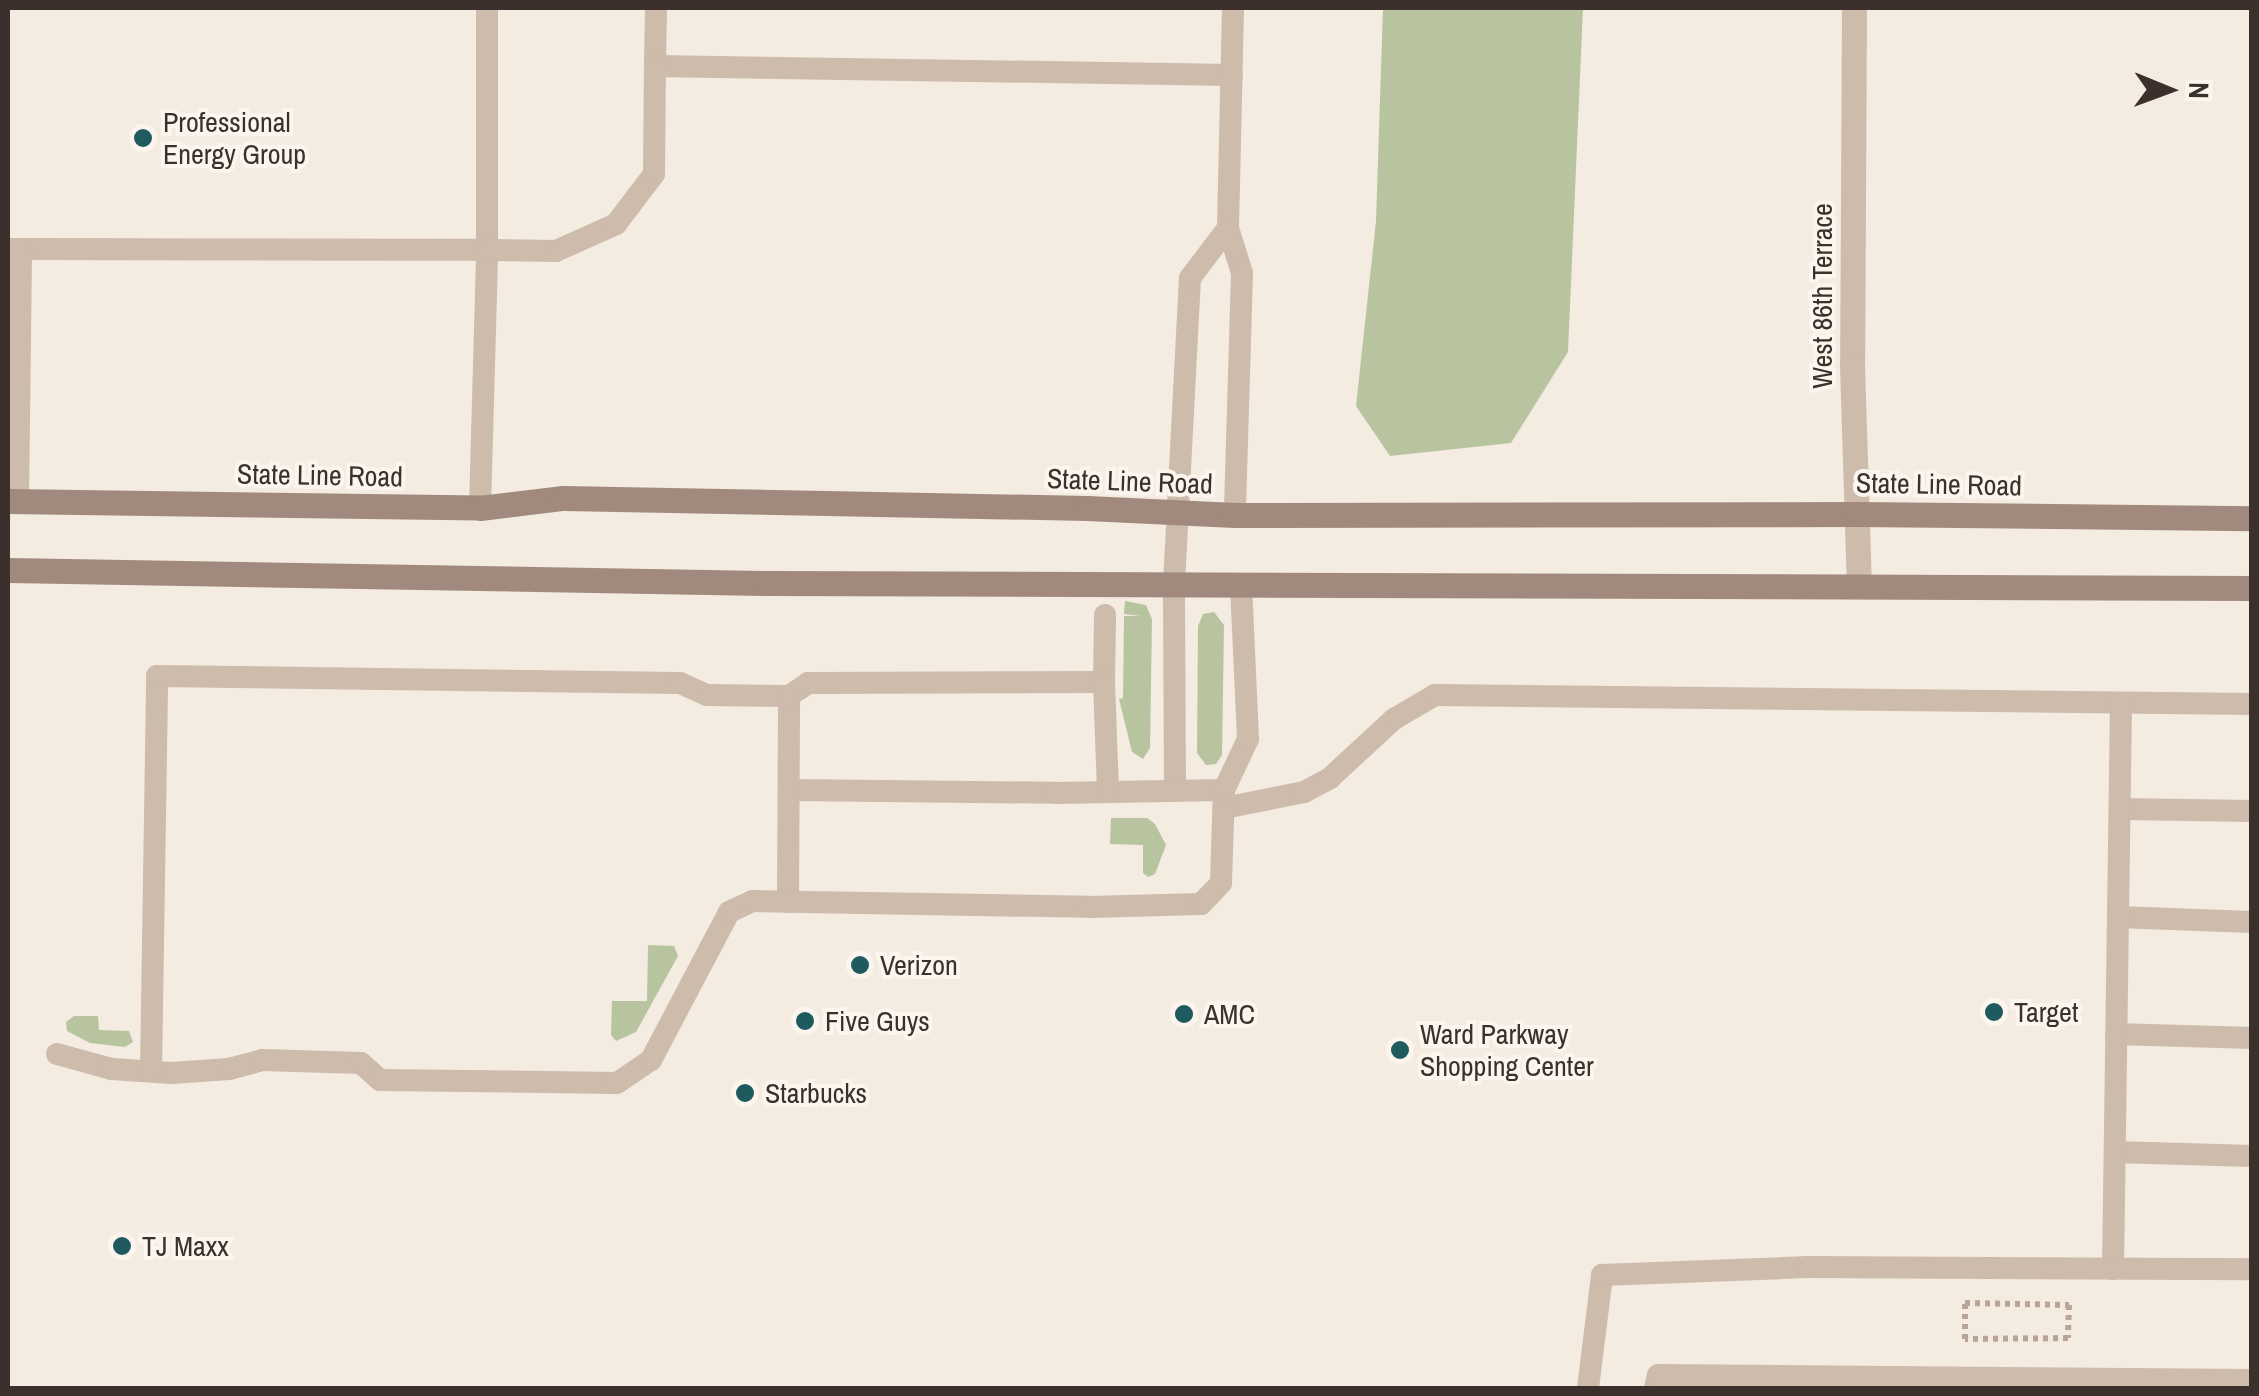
<!DOCTYPE html>
<style>
body{margin:0}
#map{position:relative;width:2259px;height:1396px;overflow:hidden;background:#f4ebe1;font-family:"Archivo Narrow",sans-serif}
div>[style]{position:absolute}
[style*='--x']{left:calc(var(--x)*1px);top:calc(var(--y)*1px);width:calc(var(--w)*1px);rotate:calc(var(--a)*1deg)}
.green>*{inset:0;background:#b8c4a0}
.path>*{height:6px;margin-top:-3px;transform-origin:0;background:repeating-linear-gradient(90deg,#b9a596 0 5px,transparent 0 10px)}
.service>*{height:22px;margin:-11px;padding:0 11px;transform-origin:11px;border-radius:11px;background:#cdbbac}
.minor>*{height:25px;margin:-12.5px;padding:0 12.5px;transform-origin:12.5px;border-radius:12.5px;background:#cdbbac}
.secondary>*{height:25px;margin:-12.5px;padding:0 12.5px;transform-origin:12.5px;border-radius:12.5px;background:#a18a7d}
.dots>*{width:28px;height:28px;translate:-50% -50%;box-sizing:border-box;border:5px solid #fbf5ee;border-radius:50%}
span{translate:-50% -50%;white-space:nowrap;text-align:center;line-height:1.15;-webkit-text-stroke:8px #fbf5ee;paint-order:stroke}
.poi-label{font-size:28px;color:#3b302b}
.left{translate:0 -50%;text-align:left}
.street-label{font-size:28px;color:#3b302b}
.frame{position:absolute;inset:0;border:10px solid #3b302b;pointer-events:none}
.north{position:absolute;left:2119px;top:40px;width:100px;height:100px;-webkit-text-stroke:8px #fbf5ee;paint-order:stroke;rotate:91deg;font-size:28px;font-weight:700;line-height:40px;text-align:center;color:#3b302b}
.north::after{content:'';display:block;margin:auto;width:35px;height:45px;background:#3b302b;clip-path:polygon(50% 0,100% 100%,50% 72%,0 100%)}
</style>
<div id="map">
<div class="green">
<i style="clip-path:polygon(1383px 8px,1583px 8px,1568px 352px,1511px 443px,1390px 456px,1356px 406px,1376px 221px)"></i>
<i style="clip-path:polygon(1125px 601px,1146px 605px,1152px 619px,1150px 748px,1143px 759px,1132px 752px,1119px 699px,1123px 698px,1124px 616px,1140px 616px,1124px 614px)"></i>
<i style="clip-path:polygon(1214px 612px,1224px 625px,1222px 755px,1216px 764px,1206px 765px,1197px 753px,1198px 626px,1203px 614px)"></i>
<i style="clip-path:polygon(1111px 818px,1147px 818px,1155px 824px,1166px 845px,1155px 874px,1148px 877px,1143px 873px,1143px 845px,1110px 844px)"></i>
<i style="clip-path:polygon(648px 945px,674px 946px,678px 956px,636px 1032px,616px 1041px,611px 1035px,612px 1001px,647px 1001px)"></i>
<i style="clip-path:polygon(74px 1016px,98px 1016px,99px 1030px,129px 1031px,133px 1042px,125px 1047px,90px 1043px,67px 1031px,66px 1022px)"></i>
</div>
<div class="path">
<i style="--x:1965;--y:1303;--w:104;--a:1.1"></i>
<i style="--x:2069;--y:1305;--w:33;--a:92"></i>
<i style="--x:2068;--y:1338;--w:103;--a:179.4"></i>
<i style="--x:1965;--y:1339;--w:36;--a:-90"></i>
</div>
<div class="service">
<i style="--x:656;--y:8;--w:58;--a:91"></i>
<i style="--x:655;--y:66;--w:577;--a:0.89"></i>
<i style="--x:1233;--y:8;--w:220;--a:91.3"></i>
<i style="--x:1228;--y:228;--w:47;--a:72.7"></i>
<i style="--x:1242;--y:273;--w:242;--a:91.7"></i>
<i style="--x:8;--y:249;--w:479;--a:0.1"></i>
<i style="--x:487;--y:250;--w:242;--a:-90"></i>
<i style="--x:18;--y:500;--w:251;--a:-89.3"></i>
<i style="--x:480;--y:508;--w:258;--a:-88.4"></i>
<i style="--x:487;--y:250;--w:69;--a:0.8"></i>
<i style="--x:556;--y:251;--w:66;--a:-24.2"></i>
<i style="--x:616;--y:224;--w:63;--a:-52.8"></i>
<i style="--x:654;--y:174;--w:108;--a:-89.5"></i>
<i style="--x:1104;--y:682;--w:67;--a:-89.1"></i>
<i style="--x:1175;--y:789;--w:206;--a:-90.3"></i>
<i style="--x:1174;--y:583;--w:305;--a:-87"></i>
<i style="--x:1190;--y:278;--w:63;--a:-52.8"></i>
<i style="--x:790;--y:790;--w:266;--a:0.6"></i>
<i style="--x:1056;--y:793;--w:168;--a:-1"></i>
<i style="--x:1224;--y:808;--w:82;--a:-11.3"></i>
<i style="--x:1304;--y:792;--w:30;--a:-28"></i>
<i style="--x:1330;--y:778;--w:87;--a:-42.7"></i>
<i style="--x:1394;--y:719;--w:48;--a:-30.3"></i>
<i style="--x:1435;--y:695;--w:817;--a:0.63"></i>
<i style="--x:2120;--y:809;--w:132;--a:0.9"></i>
<i style="--x:788;--y:902;--w:206;--a:-89.7"></i>
<i style="--x:2118;--y:917;--w:134;--a:2.1"></i>
<i style="--x:2116;--y:1034;--w:136;--a:1.7"></i>
<i style="--x:57;--y:1054;--w:57;--a:15.3"></i>
<i style="--x:112;--y:1069;--w:59;--a:3.9"></i>
<i style="--x:171;--y:1073;--w:58;--a:-3.9"></i>
<i style="--x:229;--y:1069;--w:35;--a:-15"></i>
<i style="--x:263;--y:1060;--w:98;--a:1.8"></i>
<i style="--x:361;--y:1063;--w:25;--a:42"></i>
<i style="--x:380;--y:1080;--w:237;--a:0.7"></i>
<i style="--x:617;--y:1083;--w:41;--a:-34.1"></i>
<i style="--x:651;--y:1060;--w:167;--a:-62.2"></i>
<i style="--x:729;--y:912;--w:26;--a:-25"></i>
<i style="--x:753;--y:901;--w:336;--a:1"></i>
<i style="--x:1089;--y:907;--w:112;--a:-1.5"></i>
<i style="--x:1201;--y:904;--w:29;--a:-46"></i>
<i style="--x:1221;--y:883;--w:93;--a:-88.2"></i>
<i style="--x:1224;--y:790;--w:56;--a:-64.8"></i>
<i style="--x:1248;--y:739;--w:155;--a:-92.6"></i>
<i style="--x:151;--y:1071;--w:395;--a:-89.1"></i>
<i style="--x:157;--y:676;--w:523;--a:0.77"></i>
<i style="--x:680;--y:683;--w:30;--a:24"></i>
<i style="--x:707;--y:695;--w:82;--a:0.7"></i>
<i style="--x:789;--y:696;--w:23;--a:-34"></i>
<i style="--x:808;--y:683;--w:296;--a:-0.2"></i>
<i style="--x:1104;--y:682;--w:110;--a:87.9"></i>
<i style="--x:2115;--y:1152;--w:137;--a:1.7"></i>
<i style="--x:2113;--y:1269;--w:566;--a:-89.19"></i>
<i style="--x:1588;--y:1388;--w:114;--a:-82.9"></i>
<i style="--x:1602;--y:1275;--w:206;--a:-2.2"></i>
<i style="--x:1808;--y:1267;--w:444;--a:0.3"></i>
<i style="--x:1655;--y:1388;--w:13;--a:-77"></i>
<i style="--x:1658;--y:1375;--w:594;--a:0.48"></i>
</div>
<div class="minor">
<i style="--x:1854;--y:8;--w:357;--a:90.3"></i>
<i style="--x:1852;--y:365;--w:218;--a:88.2"></i>
</div>
<div class="secondary">
<i style="--x:8;--y:501;--w:472;--a:0.8"></i>
<i style="--x:480;--y:508;--w:84;--a:-6.9"></i>
<i style="--x:563;--y:498;--w:524;--a:1.09"></i>
<i style="--x:1087;--y:508;--w:148;--a:2.7"></i>
<i style="--x:1235;--y:515;--w:621;--a:-0.09"></i>
<i style="--x:1856;--y:514;--w:396;--a:0.6"></i>
<i style="--x:8;--y:570;--w:760;--a:0.98"></i>
<i style="--x:768;--y:583;--w:1484;--a:0.19"></i>
</div>
<div class="dots">
<i style="left:143px;top:138px;background:#1f5a5e"></i>
<i style="left:860px;top:965px;background:#1f5a5e"></i>
<i style="left:1994px;top:1012px;background:#1f5a5e"></i>
<i style="left:1184px;top:1014px;background:#1f5a5e"></i>
<i style="left:805px;top:1021px;background:#1f5a5e"></i>
<i style="left:1400px;top:1050px;background:#1f5a5e"></i>
<i style="left:745px;top:1093px;background:#1f5a5e"></i>
<i style="left:122px;top:1246px;background:#1f5a5e"></i>
</div>
<div class="poi-label">
<span class="left" style="left:163px;top:138px">Professional<br>Energy Group</span>
<span class="left" style="left:880px;top:965px">Verizon</span>
<span class="left" style="left:2014px;top:1012px">Target</span>
<span class="left" style="left:1204px;top:1014px">AMC</span>
<span class="left" style="left:825px;top:1021px">Five Guys</span>
<span class="left" style="left:1420px;top:1050px">Ward Parkway<br>Shopping Center</span>
<span class="left" style="left:765px;top:1093px">Starbucks</span>
<span class="left" style="left:142px;top:1246px">TJ Maxx</span>
</div>
<div class="street-label">
<span style="left:1822px;top:296px;rotate:-90deg">West 86th Terrace</span>
<span style="left:320px;top:475px;rotate:1deg">State Line Road</span>
<span style="left:1130px;top:481px;rotate:2deg">State Line Road</span>
<span style="left:1939px;top:484px;rotate:1deg">State Line Road</span>
</div>
<div class="frame"></div>
<div class="north">N</div>
</div>
